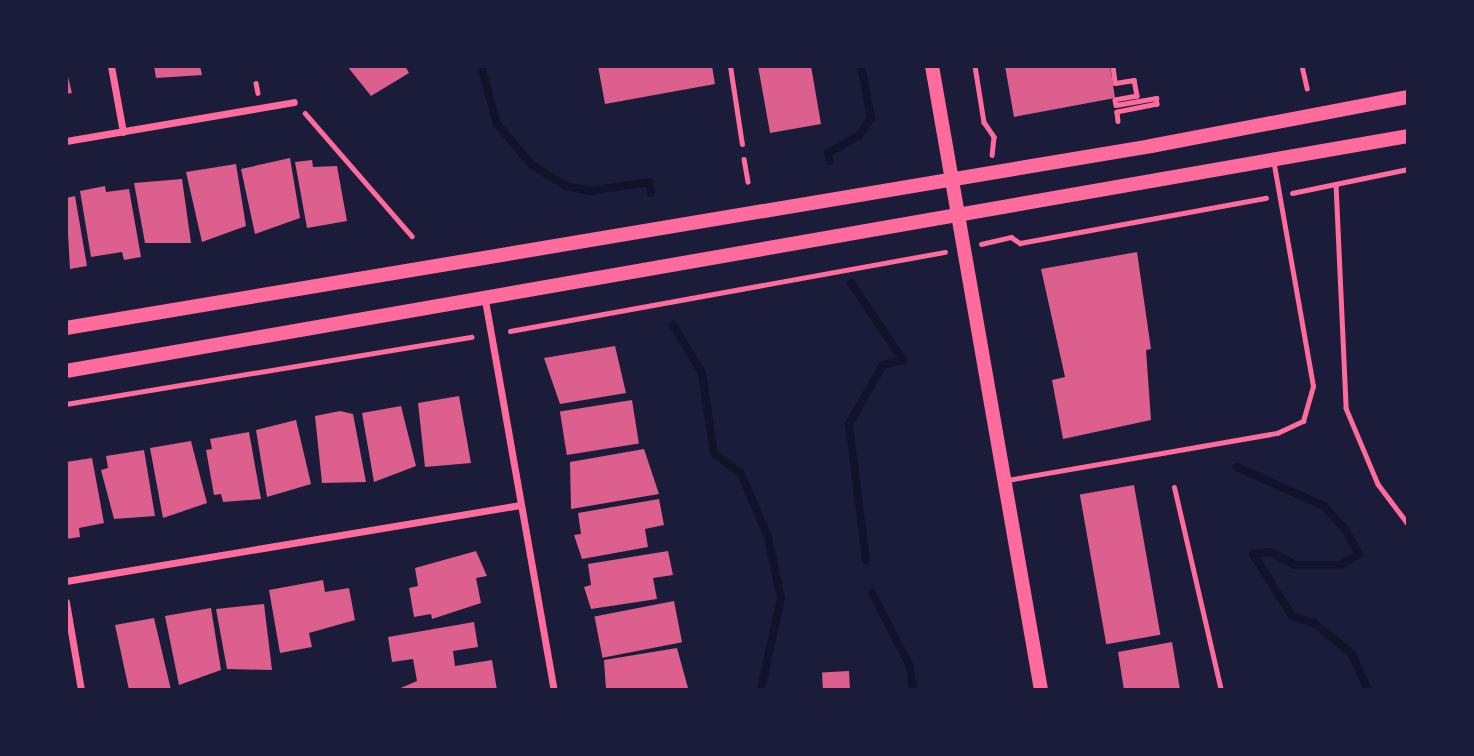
<!DOCTYPE html>
<style>
body{margin:0}
#map{position:relative;width:1474px;height:756px;overflow:hidden;background:#1b1b3a;font-family:Commissioner,sans-serif}
div>[style]{position:absolute}
[style*='--x']{left:calc(var(--x)*1px);top:calc(var(--y)*1px);width:calc(var(--w)*1px);rotate:calc(var(--a)*1deg)}
.stream>*{height:8px;margin:-4px;padding:0 4px;transform-origin:4px;border-radius:4px;background:#12122b}
.building>*{inset:0;background:#dd5f8e;transform-origin:0 0}
.path>*{height:4.5px;margin:-2.25px;padding:0 2.25px;transform-origin:2.25px;border-radius:2.25px;background:#ff6b9d}
.service>*{height:5px;margin:-2.5px;padding:0 2.5px;transform-origin:2.5px;border-radius:2.5px;background:#ff6b9d}
.minor>*{height:7px;margin:-3.5px;padding:0 3.5px;transform-origin:3.5px;border-radius:3.5px;background:#ff6b9d}
.secondary>*{height:14px;margin:-7px;padding:0 7px;transform-origin:7px;border-radius:7px;background:#ff6b9d}
span{translate:-50% -50%;white-space:nowrap;text-align:center;line-height:1.15;-webkit-text-stroke:5px #1b1b3a;paint-order:stroke}
.frame{position:absolute;inset:0;border:68px solid #1b1b3a;pointer-events:none}
</style>
<div id="map">
<div class="stream">
<i style="--x:481;--y:66;--w:60;--a:74.6"></i>
<i style="--x:497;--y:124;--w:54;--a:49.5"></i>
<i style="--x:532;--y:165;--w:39;--a:32"></i>
<i style="--x:565;--y:186;--w:25;--a:11"></i>
<i style="--x:590;--y:191;--w:60;--a:-8.7"></i>
<i style="--x:649;--y:182;--w:11;--a:80"></i>
<i style="--x:830;--y:161;--w:8;--a:-104"></i>
<i style="--x:828;--y:153;--w:35;--a:-29"></i>
<i style="--x:859;--y:136;--w:22;--a:-56"></i>
<i style="--x:871;--y:118;--w:53;--a:-100.9"></i>
<i style="--x:851;--y:283;--w:93;--a:56"></i>
<i style="--x:903;--y:360;--w:21;--a:166"></i>
<i style="--x:883;--y:365;--w:68;--a:120"></i>
<i style="--x:849;--y:424;--w:137;--a:82.9"></i>
<i style="--x:673;--y:325;--w:56;--a:58.9"></i>
<i style="--x:702;--y:373;--w:81;--a:81.5"></i>
<i style="--x:714;--y:453;--w:34;--a:38"></i>
<i style="--x:741;--y:474;--w:69;--a:66.8"></i>
<i style="--x:768;--y:537;--w:62;--a:78"></i>
<i style="--x:781;--y:598;--w:94;--a:102.3"></i>
<i style="--x:1237;--y:467;--w:95;--a:24.1"></i>
<i style="--x:1324;--y:506;--w:31;--a:48"></i>
<i style="--x:1345;--y:529;--w:29;--a:61"></i>
<i style="--x:1359;--y:554;--w:21;--a:149"></i>
<i style="--x:1341;--y:565;--w:46;--a:180"></i>
<i style="--x:1295;--y:565;--w:27;--a:-152"></i>
<i style="--x:1271;--y:552;--w:18;--a:174"></i>
<i style="--x:1253;--y:554;--w:73;--a:57.8"></i>
<i style="--x:1292;--y:616;--w:23;--a:18"></i>
<i style="--x:1314;--y:623;--w:49;--a:39.2"></i>
<i style="--x:1352;--y:654;--w:39;--a:66"></i>
<i style="--x:872;--y:593;--w:82;--a:62.5"></i>
<i style="--x:910;--y:666;--w:24;--a:83"></i>
</div>
<div class="building">
<i style="clip-path:polygon(154px 66px,200px 66px,202px 75px,156px 78px)"></i>
<i style="clip-path:polygon(347px 66px,405px 66px,409px 73px,371px 96px)"></i>
<i style="clip-path:polygon(598px 66px,712px 66px,715px 84px,605px 104px)"></i>
<i style="clip-path:polygon(758px 66px,811px 66px,821px 124px,770px 133px)"></i>
<i style="clip-path:polygon(1005px 66px,1110px 66px,1115px 98px,1014px 117px)"></i>
<i style="clip-path:polygon(66px 69px,72px 93px,66px 94px)"></i>
<i style="clip-path:polygon(290px 158px,300px 218px,255px 234px,241px 169px)"></i>
<i style="clip-path:polygon(312px 160px,313px 167px,337px 166px,347px 221px,307px 228px,295px 162px)"></i>
<i style="clip-path:polygon(236px 164px,246px 226px,202px 242px,186px 172px)"></i>
<i style="clip-path:polygon(182px 179px,191px 243px,145px 243px,134px 183px)"></i>
<i style="clip-path:polygon(105px 186px,106px 192px,129px 189px,141px 257px,124px 260px,122px 252px,91px 257px,80px 191px)"></i>
<i style="clip-path:polygon(75px 196px,87px 266px,70px 269px,66px 198px)"></i>
<i style="clip-path:polygon(1137px 252px,1151px 349px,1146px 350px,1151px 420px,1063px 439px,1052px 380px,1065px 377px,1041px 269px)"></i>
<i style="clip-path:polygon(615px 346px,626px 393px,560px 404px,544px 358px)"></i>
<i style="clip-path:polygon(459px 396px,471px 463px,425px 467px,418px 403px)"></i>
<i style="left:632px;top:400px;width:44px;height:73px;rotate:81deg"></i>
<i style="clip-path:polygon(401px 406px,416px 466px,374px 482px,362px 413px)"></i>
<i style="clip-path:polygon(340px 411px,353px 414px,366px 482px,322px 483px,315px 416px)"></i>
<i style="clip-path:polygon(296px 420px,311px 484px,267px 497px,256px 430px)"></i>
<i style="clip-path:polygon(249px 432px,261px 499px,223px 502px,221px 494px,214px 495px,206px 450px,212px 449px,210px 439px)"></i>
<i style="clip-path:polygon(191px 441px,207px 503px,163px 518px,150px 448px)"></i>
<i style="clip-path:polygon(644px 449px,659px 494px,571px 509px,570px 462px)"></i>
<i style="clip-path:polygon(144px 450px,155px 516px,114px 519px,101px 470px,108px 468px,106px 456px)"></i>
<i style="clip-path:polygon(92px 458px,104px 523px,79px 528px,80px 537px,66px 539px,66px 462px)"></i>
<i style="left:1134px;top:485px;width:152px;height:55px;rotate:80deg"></i>
<i style="clip-path:polygon(659px 499px,664px 525px,645px 529px,648px 547px,582px 559px,574px 535px,581px 534px,578px 513px)"></i>
<i style="clip-path:polygon(476px 551px,487px 576px,476px 578px,481px 603px,432px 619px,431px 614px,414px 617px,409px 588px,418px 586px,415px 568px)"></i>
<i style="clip-path:polygon(668px 551px,673px 575px,653px 578px,657px 599px,591px 609px,584px 587px,591px 585px,588px 564px)"></i>
<i style="clip-path:polygon(323px 580px,325px 592px,349px 588px,355px 620px,309px 633px,312px 647px,280px 653px,269px 590px)"></i>
<i style="left:674px;top:601px;width:42px;height:81px;rotate:79deg"></i>
<i style="clip-path:polygon(264px 604px,272px 670px,227px 669px,216px 609px)"></i>
<i style="clip-path:polygon(211px 608px,221px 670px,179px 685px,165px 616px)"></i>
<i style="clip-path:polygon(154px 618px,171px 690px,129px 690px,115px 625px)"></i>
<i style="clip-path:polygon(474px 622px,478px 647px,453px 651px,455px 666px,492px 660px,497px 690px,396px 690px,417px 681px,413px 659px,392px 662px,388px 637px)"></i>
<i style="clip-path:polygon(1172px 642px,1180px 690px,1124px 690px,1118px 652px)"></i>
<i style="clip-path:polygon(677px 648px,688px 688px,606px 690px,604px 660px)"></i>
<i style="left:849px;top:671px;width:19px;height:27px;rotate:87deg"></i>
</div>
<div class="path">
<i style="--x:975;--y:66;--w:57;--a:80.9"></i>
<i style="--x:984;--y:122;--w:18;--a:56"></i>
<i style="--x:994;--y:137;--w:18;--a:96"></i>
<i style="--x:1113;--y:66;--w:17;--a:83"></i>
<i style="--x:1115;--y:83;--w:19;--a:-9"></i>
<i style="--x:1134;--y:80;--w:16;--a:79"></i>
<i style="--x:1137;--y:96;--w:22;--a:170"></i>
<i style="--x:1115;--y:100;--w:5;--a:79"></i>
<i style="--x:1116;--y:105;--w:41;--a:-9.9"></i>
<i style="--x:1156;--y:98;--w:6;--a:81"></i>
<i style="--x:1157;--y:104;--w:41;--a:168.7"></i>
<i style="--x:1117;--y:112;--w:9;--a:84"></i>
<i style="--x:1302;--y:66;--w:23;--a:77"></i>
<i style="--x:256;--y:83;--w:10;--a:79"></i>
<i style="--x:305;--y:113;--w:163;--a:49"></i>
<i style="--x:744;--y:159;--w:23;--a:80"></i>
<i style="--x:1336;--y:184;--w:224;--a:87.4"></i>
<i style="--x:1346;--y:408;--w:82;--a:67.2"></i>
<i style="--x:1378;--y:484;--w:50;--a:53.1"></i>
<i style="--x:1292;--y:193;--w:118;--a:-11.7"></i>
<i style="--x:981;--y:244;--w:31;--a:-13"></i>
<i style="--x:1011;--y:237;--w:11;--a:34"></i>
<i style="--x:1020;--y:243;--w:250;--a:-10.4"></i>
<i style="--x:510;--y:331;--w:442;--a:-10.3"></i>
<i style="--x:66;--y:404;--w:411;--a:-9.4"></i>
</div>
<div class="service">
<i style="--x:730;--y:66;--w:79;--a:81.3"></i>
<i style="--x:1007;--y:480;--w:274;--a:-9.9"></i>
<i style="--x:1277;--y:433;--w:29;--a:-25"></i>
<i style="--x:1303;--y:421;--w:36;--a:-74"></i>
<i style="--x:1313;--y:386;--w:225;--a:-100"></i>
<i style="--x:1174;--y:487;--w:208;--a:77"></i>
</div>
<div class="minor">
<i style="--x:111;--y:66;--w:67;--a:79.7"></i>
<i style="--x:66;--y:141;--w:231;--a:-9.7"></i>
<i style="--x:485;--y:300;--w:396;--a:80"></i>
<i style="--x:66;--y:581;--w:460;--a:-9.5"></i>
<i style="--x:66;--y:602;--w:89;--a:80.3"></i>
</div>
<div class="secondary">
<i style="--x:932;--y:66;--w:633;--a:80.09"></i>
<i style="--x:66;--y:328;--w:1100;--a:-9.52"></i>
<i style="--x:1151;--y:146;--w:262;--a:-10.8"></i>
<i style="--x:66;--y:371;--w:1362;--a:-9.93"></i>
</div>
<div class="frame"></div>
</div>
